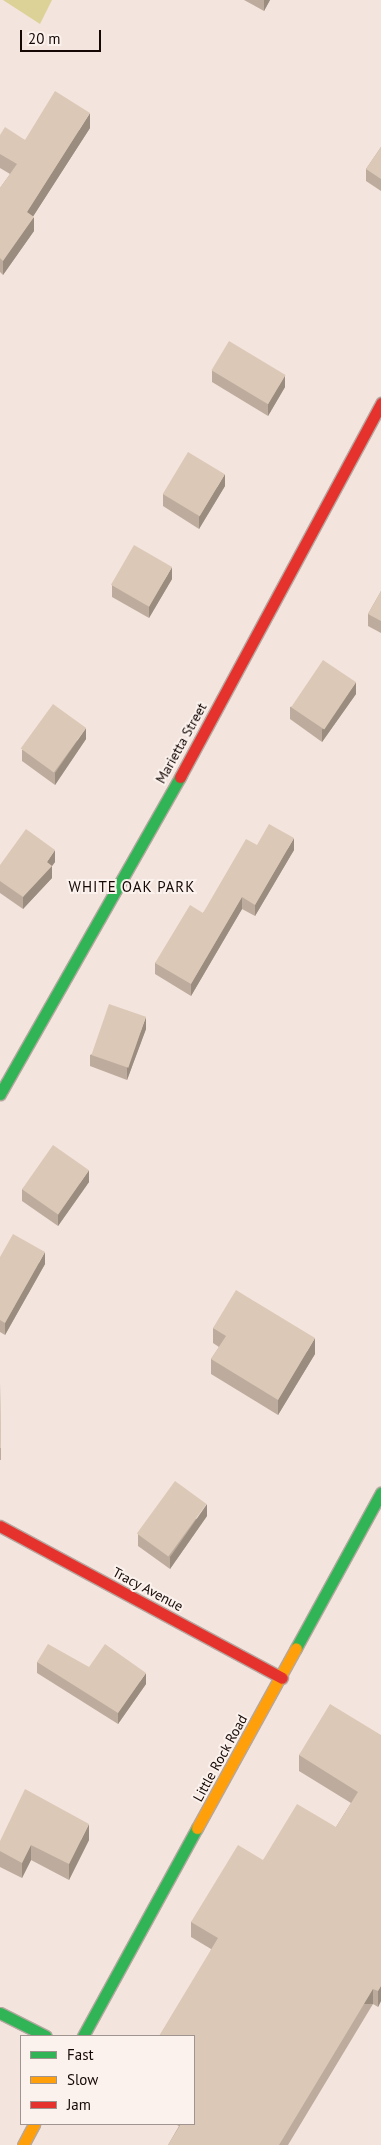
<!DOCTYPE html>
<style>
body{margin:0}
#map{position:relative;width:381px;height:2145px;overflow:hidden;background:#f3e4dd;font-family:"PT Sans",sans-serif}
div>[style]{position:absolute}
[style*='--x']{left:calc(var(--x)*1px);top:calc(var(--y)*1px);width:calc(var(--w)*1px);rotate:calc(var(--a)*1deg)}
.green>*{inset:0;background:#dcd297}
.roads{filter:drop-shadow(1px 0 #b5a7a0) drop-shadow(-1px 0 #b5a7a0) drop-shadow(0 1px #b5a7a0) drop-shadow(0 -1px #b5a7a0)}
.fast>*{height:11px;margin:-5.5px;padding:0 5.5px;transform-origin:5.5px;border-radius:5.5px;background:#30b455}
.slow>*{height:11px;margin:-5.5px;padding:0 5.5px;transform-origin:5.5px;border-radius:5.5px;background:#ff9f0a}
.jam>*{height:11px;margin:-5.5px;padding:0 5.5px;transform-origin:5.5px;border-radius:5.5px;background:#e5322d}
.wall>*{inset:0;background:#bdac9d}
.shaded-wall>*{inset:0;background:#9a8c7f;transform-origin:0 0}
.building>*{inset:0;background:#dcc8b6;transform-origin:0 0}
span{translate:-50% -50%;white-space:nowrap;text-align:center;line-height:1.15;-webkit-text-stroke:4px #fbf2ee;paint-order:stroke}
.street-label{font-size:14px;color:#150703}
.neighbourhood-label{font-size:15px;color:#150703;letter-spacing:1px}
.legend{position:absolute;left:20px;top:2035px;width:175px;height:90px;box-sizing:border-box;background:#fbf2ee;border:1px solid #9f9490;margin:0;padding:6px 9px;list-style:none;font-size:15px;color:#150703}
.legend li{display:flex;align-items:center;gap:10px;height:25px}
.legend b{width:25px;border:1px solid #9f9490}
.scale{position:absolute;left:20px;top:30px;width:81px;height:22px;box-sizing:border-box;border:2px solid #150703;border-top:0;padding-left:6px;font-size:15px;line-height:18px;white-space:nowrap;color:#150703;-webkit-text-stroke:4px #fbf2ee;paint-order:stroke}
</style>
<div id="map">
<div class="green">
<i style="clip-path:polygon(3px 0,52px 0,40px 24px)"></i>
</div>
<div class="roads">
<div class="fast">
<i style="--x:0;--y:1094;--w:365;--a:-60.4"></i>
<i style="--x:296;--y:1648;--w:177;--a:-61.3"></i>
<i style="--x:0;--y:2013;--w:51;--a:26.6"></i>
<i style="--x:83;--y:2036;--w:237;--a:-61.3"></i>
</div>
<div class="slow">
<i style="--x:197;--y:1828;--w:205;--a:-61.2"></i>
<i style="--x:23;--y:2145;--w:24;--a:-62"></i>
</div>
<div class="jam">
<i style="--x:180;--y:777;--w:425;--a:-61.7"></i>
<i style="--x:0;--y:1526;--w:320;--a:28.3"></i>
</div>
</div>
<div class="wall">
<i style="clip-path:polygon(244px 0,270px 0,264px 11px)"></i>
<i style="clip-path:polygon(90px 128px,33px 216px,34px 231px,3px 275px,0 272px,0 188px,10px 174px,0 168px,0 135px,25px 140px)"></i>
<i style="clip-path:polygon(381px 147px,381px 191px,366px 181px,366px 169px)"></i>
<i style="clip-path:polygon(212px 370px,285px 387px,268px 416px,212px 382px)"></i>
<i style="clip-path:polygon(225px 486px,199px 529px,163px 506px,163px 494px)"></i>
<i style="clip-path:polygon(172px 579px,149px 618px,112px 597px,112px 585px)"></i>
<i style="clip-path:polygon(381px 591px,381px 633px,368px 626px,368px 614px)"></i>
<i style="clip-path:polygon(356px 694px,322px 742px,290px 719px,290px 707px)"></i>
<i style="clip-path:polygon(86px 739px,55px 785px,22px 761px,22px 750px)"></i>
<i style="clip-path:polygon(257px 845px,294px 850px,255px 916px,242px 909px,191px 996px,155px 974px,155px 963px,203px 913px)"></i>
<i style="clip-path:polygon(55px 862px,52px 866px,52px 878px,23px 909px,0 893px,0 865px)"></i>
<i style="clip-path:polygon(146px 1029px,127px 1080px,90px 1066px,90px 1055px)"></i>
<i style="clip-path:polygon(89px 1182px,58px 1226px,22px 1201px,22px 1189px)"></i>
<i style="clip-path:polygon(0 1257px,45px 1264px,5px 1335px,0 1332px)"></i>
<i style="clip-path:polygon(213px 1328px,315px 1354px,278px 1415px,211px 1374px,211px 1359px,219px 1347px,213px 1343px)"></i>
<i style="clip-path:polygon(0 1382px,1px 1448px,1px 1460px,0 1460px)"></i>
<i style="clip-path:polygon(207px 1516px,170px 1569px,138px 1546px,138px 1534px)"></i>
<i style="clip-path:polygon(37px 1662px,89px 1667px,146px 1684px,118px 1724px,37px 1673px)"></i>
<i style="clip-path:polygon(381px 1735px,381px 2001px,378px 2007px,373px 2004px,288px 2145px,168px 2145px,179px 2126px,175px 2124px,194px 2124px,211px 1949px,191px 1937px,191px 1922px,263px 1860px,336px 1827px,351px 1803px,299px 1771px,299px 1755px)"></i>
<i style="clip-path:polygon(89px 1840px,69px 1880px,31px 1860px,22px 1878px,0 1867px,0 1841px)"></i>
</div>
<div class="shaded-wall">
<i style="clip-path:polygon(264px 0,270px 0,264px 11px)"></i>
<i style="clip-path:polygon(90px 113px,90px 128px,27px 226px,34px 217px,34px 231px,3px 275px,3px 261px,27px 212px)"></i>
<i style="clip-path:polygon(285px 375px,285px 387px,268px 416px,268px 404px)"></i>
<i style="clip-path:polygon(225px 474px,225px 486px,199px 529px,199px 517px)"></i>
<i style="clip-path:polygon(172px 567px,172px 579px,149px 618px,149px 606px)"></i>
<i style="clip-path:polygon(356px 682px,356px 694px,322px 742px,322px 730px)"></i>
<i style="clip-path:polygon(86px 728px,86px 739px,55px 785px,55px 773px)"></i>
<i style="clip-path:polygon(294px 838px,294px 850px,255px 916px,255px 905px)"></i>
<i style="clip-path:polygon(55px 850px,55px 862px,52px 866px,52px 878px,23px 909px,23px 897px)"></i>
<i style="clip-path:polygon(242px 897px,242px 909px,191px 996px,191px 984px)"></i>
<i style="clip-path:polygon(146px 1017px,146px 1029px,127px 1080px,127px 1068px)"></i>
<i style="clip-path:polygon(89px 1170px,89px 1182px,58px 1226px,58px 1215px)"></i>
<i style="clip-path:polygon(45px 1252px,45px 1264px,5px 1335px,5px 1323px)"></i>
<i style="clip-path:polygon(315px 1338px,315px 1354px,278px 1415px,278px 1400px)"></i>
<i style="clip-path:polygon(207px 1504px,207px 1516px,170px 1569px,170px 1557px)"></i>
<i style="clip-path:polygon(146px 1673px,146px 1684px,118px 1724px,118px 1713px)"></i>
<i style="clip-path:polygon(89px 1824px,89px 1840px,69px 1880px,69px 1864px)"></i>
<i style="clip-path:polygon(31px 1845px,31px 1860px,22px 1878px,22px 1863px)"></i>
<i style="clip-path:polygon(381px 1986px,381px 2001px,378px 2007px,378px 1991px)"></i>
<i style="left:373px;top:1989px;width:15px;height:182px;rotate:90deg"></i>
</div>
<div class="building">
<i style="clip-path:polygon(55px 91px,90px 113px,27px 212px,34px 217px,3px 261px,0 258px,0 188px,17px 164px,0 154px,0 135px,5px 127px,25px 140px)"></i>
<i style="clip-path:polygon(381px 147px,381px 179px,366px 169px)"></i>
<i style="left:229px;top:341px;width:66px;height:34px;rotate:31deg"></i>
<i style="left:188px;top:452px;width:43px;height:49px;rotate:31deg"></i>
<i style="left:134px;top:545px;width:44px;height:46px;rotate:30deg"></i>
<i style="clip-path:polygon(381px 591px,381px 621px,368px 614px)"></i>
<i style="left:323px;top:660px;width:40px;height:57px;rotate:34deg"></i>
<i style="left:53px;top:704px;width:41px;height:55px;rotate:36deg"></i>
<i style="clip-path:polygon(269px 824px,294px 838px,255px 905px,242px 897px,191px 984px,155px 963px,190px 905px,203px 913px,246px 839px,257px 845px)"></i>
<i style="clip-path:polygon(26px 829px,55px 850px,47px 862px,52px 866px,23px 897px,0 881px,0 865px)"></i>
<i style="left:109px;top:1004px;width:39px;height:54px;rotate:19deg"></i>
<i style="left:53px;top:1145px;width:44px;height:54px;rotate:35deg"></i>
<i style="clip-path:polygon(13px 1234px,45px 1252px,5px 1323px,0 1320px,0 1257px)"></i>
<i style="clip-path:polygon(236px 1290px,315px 1338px,278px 1400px,211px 1359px,226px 1336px,213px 1328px)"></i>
<i style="clip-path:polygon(0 1382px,1px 1448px,0 1448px)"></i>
<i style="left:175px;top:1481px;width:39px;height:65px;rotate:36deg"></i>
<i style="clip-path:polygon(48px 1644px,89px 1667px,105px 1644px,146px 1673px,118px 1713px,37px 1662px)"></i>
<i style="clip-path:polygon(330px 1704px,381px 1735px,381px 1986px,378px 1991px,373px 1989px,279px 2145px,168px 2145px,181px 2124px,194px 2124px,194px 2036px,159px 2036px,218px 1938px,191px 1922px,238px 1845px,263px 1860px,297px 1804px,336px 1827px,358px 1792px,299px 1755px)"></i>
<i style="clip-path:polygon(25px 1789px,89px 1824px,69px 1864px,31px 1845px,22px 1863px,0 1851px,0 1841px)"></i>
</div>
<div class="street-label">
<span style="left:181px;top:743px;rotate:-61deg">Marietta Street</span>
<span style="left:148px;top:1589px;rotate:28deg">Tracy Avenue</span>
<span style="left:220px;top:1758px;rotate:-61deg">Little Rock Road</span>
</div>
<div class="neighbourhood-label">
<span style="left:132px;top:887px">WHITE OAK PARK</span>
</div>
<ul class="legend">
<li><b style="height:6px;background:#30b455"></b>Fast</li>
<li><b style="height:6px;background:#ff9f0a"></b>Slow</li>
<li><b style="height:6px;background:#e5322d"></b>Jam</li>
</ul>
<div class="scale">20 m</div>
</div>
